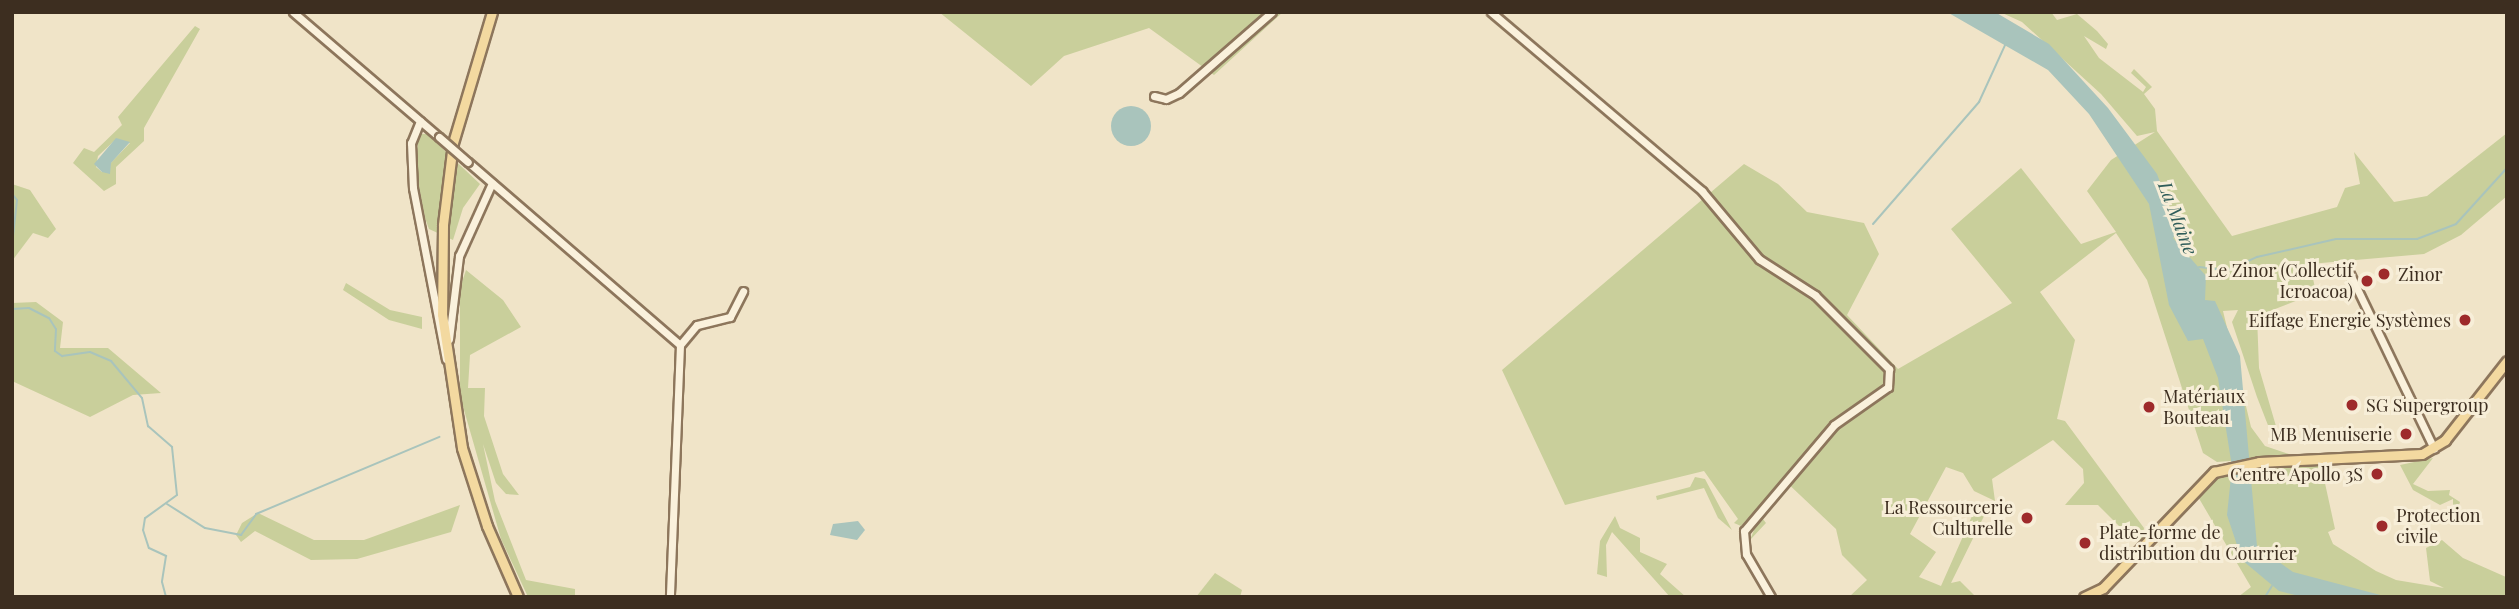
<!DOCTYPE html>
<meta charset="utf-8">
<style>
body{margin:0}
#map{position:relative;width:2519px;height:609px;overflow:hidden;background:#f0e4c8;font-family:"Playfair Display",serif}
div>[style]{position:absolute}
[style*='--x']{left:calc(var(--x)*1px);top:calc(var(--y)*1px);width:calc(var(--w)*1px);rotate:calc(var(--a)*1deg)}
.green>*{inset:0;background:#c9cf9b}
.water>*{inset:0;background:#a9c4bc}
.round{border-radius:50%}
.stream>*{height:2px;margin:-1px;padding:0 1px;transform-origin:1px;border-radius:1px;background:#a9c4bc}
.roads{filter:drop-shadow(2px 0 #8d765c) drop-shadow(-2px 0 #8d765c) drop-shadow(0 2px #8d765c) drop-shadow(0 -2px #8d765c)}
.minor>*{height:7px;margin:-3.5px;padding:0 3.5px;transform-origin:3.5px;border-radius:3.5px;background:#faf1dc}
.major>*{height:9px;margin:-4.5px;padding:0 4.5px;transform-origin:4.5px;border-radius:4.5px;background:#f3d9a0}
.bridges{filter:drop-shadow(2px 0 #8d765c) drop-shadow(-2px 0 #8d765c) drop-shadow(0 2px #8d765c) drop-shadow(0 -2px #8d765c)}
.minor-bridge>*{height:7px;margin:-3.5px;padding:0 3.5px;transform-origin:3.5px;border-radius:3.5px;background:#faf1dc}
.dots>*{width:19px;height:19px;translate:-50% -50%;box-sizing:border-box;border:4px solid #f7eed8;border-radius:50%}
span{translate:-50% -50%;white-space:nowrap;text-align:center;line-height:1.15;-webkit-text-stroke:6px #f7eed8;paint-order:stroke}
.poi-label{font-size:18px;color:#3d2e20}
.right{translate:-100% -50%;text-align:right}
.left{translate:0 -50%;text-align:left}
.water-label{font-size:19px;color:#2f5d5a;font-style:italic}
.frame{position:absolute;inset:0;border:14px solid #3d2e20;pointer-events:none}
</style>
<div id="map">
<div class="green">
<i style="clip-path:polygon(939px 12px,1283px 12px,1214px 75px,1149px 28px,1064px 56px,1031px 86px)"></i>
<i style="clip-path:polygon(2000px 12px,2051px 12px,2057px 20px,2077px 14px,2097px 31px,2108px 44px,2106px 49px,2084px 36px,2099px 58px,2143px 92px,2146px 87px,2131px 73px,2134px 69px,2152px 87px,2144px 94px,2155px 109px,2157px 131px,2232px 236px,2337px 207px,2345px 188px,2360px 184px,2354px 152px,2394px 202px,2427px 196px,2507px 133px,2507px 196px,2461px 235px,2424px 254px,2310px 264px,2316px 293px,2257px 316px,2259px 368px,2278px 433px,2271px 433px,2257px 397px,2232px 322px,2238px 310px,2223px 311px,2251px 427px,2265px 446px,2295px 456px,2217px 462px,2203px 453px,2147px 280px,2116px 233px,2040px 292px,2075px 340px,2057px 419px,2065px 421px,2144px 528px,2142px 539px,2135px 542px,2098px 505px,2065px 505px,2084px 483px,2083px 469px,2053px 440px,1992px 479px,1995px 501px,1974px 491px,1963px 473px,1946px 467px,1910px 534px,1936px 552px,1919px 577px,1941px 586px,1976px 507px,1985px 514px,1951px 583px,1960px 581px,1976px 597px,1849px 597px,1867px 580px,1842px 555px,1836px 529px,1783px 479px,1756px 510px,1766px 523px,1750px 540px,1756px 525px,1748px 518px,1741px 526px,1734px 523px,1738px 519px,1704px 471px,1565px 505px,1502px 370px,1744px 164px,1778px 184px,1807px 212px,1864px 223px,1879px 254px,1847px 315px,1898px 369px,2012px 303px,1951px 229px,2021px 168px,2081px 244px,2116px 232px,2087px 191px,2111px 160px,2155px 132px,2137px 136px,2101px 94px,2022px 22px)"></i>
<i style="clip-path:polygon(evenodd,195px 26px,200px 29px,144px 128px,144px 141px,116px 167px,116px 184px,104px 191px,73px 163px,84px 148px,94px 152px,122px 125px,118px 117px,195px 26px,114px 141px,130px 143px,102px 172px,96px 167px,98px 156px,114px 141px)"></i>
<i style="clip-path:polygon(419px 134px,427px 134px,480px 184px,463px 208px,453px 240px,429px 229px,425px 218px,415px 167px)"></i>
<i style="clip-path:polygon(12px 184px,30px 190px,56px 229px,48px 238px,33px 233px,12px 261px)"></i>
<i style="clip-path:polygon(466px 270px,503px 300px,521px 327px,470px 355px,468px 388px,485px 388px,484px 416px,503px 474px,519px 495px,506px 494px,496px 483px,483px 444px,495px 501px,526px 580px,575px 589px,575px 597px,528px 597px,501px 539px,460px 396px,460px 288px)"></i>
<i style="clip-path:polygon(346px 283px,390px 310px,422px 317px,422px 329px,389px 320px,343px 290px)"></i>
<i style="clip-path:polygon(36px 302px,63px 322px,60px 348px,108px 348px,161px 393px,133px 395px,90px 417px,12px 381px,12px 303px)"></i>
<i style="clip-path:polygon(2433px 458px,2413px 484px,2428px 491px,2450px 490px,2449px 495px,2460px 502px,2458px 508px,2468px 514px,2453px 512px,2453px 499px,2440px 505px,2413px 490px,2400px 465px)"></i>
<i style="clip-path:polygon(2275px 464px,2321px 465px,2335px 529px,2328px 532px,2333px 544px,2376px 571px,2396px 580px,2444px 588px,2430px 581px,2426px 548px,2442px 540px,2463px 558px,2506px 577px,2507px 597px,2238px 597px,2251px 587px,2197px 495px,2222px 474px)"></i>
<i style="clip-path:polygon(1695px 477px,1705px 479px,1732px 530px,1718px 518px,1704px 488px,1657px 500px,1656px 496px,1690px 487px)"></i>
<i style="clip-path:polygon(460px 505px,451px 532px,357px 559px,311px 560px,255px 531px,241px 542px,236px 535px,242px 523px,258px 513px,314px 540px,364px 540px)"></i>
<i style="clip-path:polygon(1615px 516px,1620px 528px,1640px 538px,1640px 552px,1667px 564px,1660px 574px,1686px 597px,1670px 597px,1612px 532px,1606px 545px,1607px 577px,1597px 574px,1600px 541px)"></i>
<i style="clip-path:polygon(1215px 573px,1242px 590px,1240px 597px,1196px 597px)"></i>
</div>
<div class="water">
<i style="clip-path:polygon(1947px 12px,1995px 12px,2049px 44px,2108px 108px,2157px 174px,2178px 230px,2173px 238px,2206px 276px,2205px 300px,2215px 301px,2240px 356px,2257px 546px,2293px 572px,2388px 597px,2303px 597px,2279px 591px,2242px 560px,2227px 515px,2232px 467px,2218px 378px,2203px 339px,2188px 341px,2169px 305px,2149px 204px,2089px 114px,2048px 70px)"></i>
<i class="round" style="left:1111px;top:106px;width:40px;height:40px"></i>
<i style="clip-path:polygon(116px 138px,130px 142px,111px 163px,110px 174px,102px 172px,94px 164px)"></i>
<i style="clip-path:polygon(858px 521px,865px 530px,857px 540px,830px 535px,833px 524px)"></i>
</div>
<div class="stream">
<i style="--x:12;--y:194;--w:8;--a:50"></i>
<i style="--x:17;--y:200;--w:45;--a:96.3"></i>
<i style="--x:1873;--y:224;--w:162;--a:-49"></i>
<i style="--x:1979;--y:102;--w:65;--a:-65.4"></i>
<i style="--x:2199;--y:267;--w:30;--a:6"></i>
<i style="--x:2229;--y:270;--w:31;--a:-25"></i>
<i style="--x:2257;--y:257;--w:81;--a:-12.8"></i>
<i style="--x:2336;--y:239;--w:81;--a:0"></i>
<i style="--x:2417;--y:239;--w:42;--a:-21"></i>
<i style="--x:2456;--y:224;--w:76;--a:-47.7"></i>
<i style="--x:12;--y:309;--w:17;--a:-3"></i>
<i style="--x:29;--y:308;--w:22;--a:27"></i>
<i style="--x:49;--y:318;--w:13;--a:58"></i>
<i style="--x:56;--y:329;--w:22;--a:93"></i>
<i style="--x:55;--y:351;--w:9;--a:36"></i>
<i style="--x:62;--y:356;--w:28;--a:-8"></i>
<i style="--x:90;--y:352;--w:23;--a:23"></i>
<i style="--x:111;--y:361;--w:48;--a:50"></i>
<i style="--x:142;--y:398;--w:29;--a:78"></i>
<i style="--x:148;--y:426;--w:32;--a:41"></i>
<i style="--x:172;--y:447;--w:48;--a:84.1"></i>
<i style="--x:177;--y:495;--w:39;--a:144"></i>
<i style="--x:145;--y:518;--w:12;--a:99"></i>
<i style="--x:143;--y:530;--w:19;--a:72"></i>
<i style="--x:149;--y:548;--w:19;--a:25"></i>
<i style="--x:166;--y:556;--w:26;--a:99"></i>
<i style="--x:162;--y:582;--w:16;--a:75"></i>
<i style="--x:167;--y:504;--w:45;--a:32.3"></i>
<i style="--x:205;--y:528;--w:37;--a:11"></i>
<i style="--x:241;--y:535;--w:26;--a:-54"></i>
<i style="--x:256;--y:514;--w:199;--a:-22.8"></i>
<i style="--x:2265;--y:597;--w:13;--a:-58"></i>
</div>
<div class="roads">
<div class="minor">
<i style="--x:293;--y:12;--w:192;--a:40.6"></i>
<i style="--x:1491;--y:12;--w:277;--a:40.3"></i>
<i style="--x:1702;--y:191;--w:89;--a:50"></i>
<i style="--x:1759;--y:259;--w:67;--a:32.7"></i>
<i style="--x:1815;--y:295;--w:105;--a:45"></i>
<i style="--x:1889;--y:369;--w:18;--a:93"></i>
<i style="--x:1888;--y:387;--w:66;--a:144.9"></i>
<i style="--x:1834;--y:425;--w:139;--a:130.3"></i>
<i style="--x:1744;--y:531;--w:23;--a:85"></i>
<i style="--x:1746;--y:554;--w:50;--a:59.8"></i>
<i style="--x:1154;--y:96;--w:12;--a:14"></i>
<i style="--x:1166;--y:99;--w:14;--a:-25"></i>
<i style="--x:1179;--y:93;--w:123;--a:-41.1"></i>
<i style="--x:420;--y:121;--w:24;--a:112"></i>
<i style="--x:411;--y:143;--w:45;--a:87.5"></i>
<i style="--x:413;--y:188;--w:174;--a:79.1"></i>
<i style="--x:468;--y:162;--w:280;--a:40.8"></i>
<i style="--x:680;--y:345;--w:252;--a:92.3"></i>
<i style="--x:2349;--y:272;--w:196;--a:64.3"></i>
<i style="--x:449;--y:339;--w:84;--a:-83.1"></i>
<i style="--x:459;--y:256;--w:80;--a:-65.7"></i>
<i style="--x:680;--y:345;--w:26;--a:-50"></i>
<i style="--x:697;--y:325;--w:34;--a:-14"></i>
<i style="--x:730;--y:317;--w:29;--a:-63"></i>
</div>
<div class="major">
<i style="--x:492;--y:12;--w:137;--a:106.6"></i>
<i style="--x:453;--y:143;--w:83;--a:97"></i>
<i style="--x:443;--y:225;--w:89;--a:90.6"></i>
<i style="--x:442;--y:314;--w:135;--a:81.5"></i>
<i style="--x:462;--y:448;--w:82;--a:72.2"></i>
<i style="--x:487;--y:526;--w:77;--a:66.4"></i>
<i style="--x:2084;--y:597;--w:21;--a:-25"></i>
<i style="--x:2103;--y:588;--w:161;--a:-46.3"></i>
<i style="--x:2214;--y:472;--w:46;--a:-12.5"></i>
<i style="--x:2259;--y:462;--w:163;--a:-2.8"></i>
<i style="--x:2422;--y:454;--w:27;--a:-31"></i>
<i style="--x:2445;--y:440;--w:100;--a:-51.9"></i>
</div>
</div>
<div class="bridges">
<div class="minor-bridge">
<i style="--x:439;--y:137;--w:38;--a:41"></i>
</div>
</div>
<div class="dots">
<i style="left:2384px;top:274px;background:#9e2a2b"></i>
<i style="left:2367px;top:281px;background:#9e2a2b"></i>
<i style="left:2465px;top:320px;background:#9e2a2b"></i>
<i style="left:2352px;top:405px;background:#9e2a2b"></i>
<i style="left:2149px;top:407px;background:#9e2a2b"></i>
<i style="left:2406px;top:434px;background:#9e2a2b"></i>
<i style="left:2377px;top:474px;background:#9e2a2b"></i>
<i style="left:2027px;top:518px;background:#9e2a2b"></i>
<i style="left:2382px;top:526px;background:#9e2a2b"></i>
<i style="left:2085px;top:543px;background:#9e2a2b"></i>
</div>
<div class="poi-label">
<span class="right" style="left:2353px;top:281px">Le Zinor (Collectif<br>Icroacoa)</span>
<span class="left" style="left:2398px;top:274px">Zinor</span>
<span class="right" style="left:2451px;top:320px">Eiffage Energie Systèmes</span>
<span class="left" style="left:2163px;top:407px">Matériaux<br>Bouteau</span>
<span class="left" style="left:2366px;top:405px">SG Supergroup</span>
<span class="right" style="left:2392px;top:434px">MB Menuiserie</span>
<span class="right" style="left:2363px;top:474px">Centre Apollo 3S</span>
<span class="right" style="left:2013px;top:518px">La Ressourcerie<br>Culturelle</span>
<span class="left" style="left:2396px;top:526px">Protection<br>civile</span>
<span class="left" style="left:2099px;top:543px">Plate-forme de<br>distribution du Courrier</span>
</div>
<div class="water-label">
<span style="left:2178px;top:218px;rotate:69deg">La Maine</span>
</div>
<div class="frame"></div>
</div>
